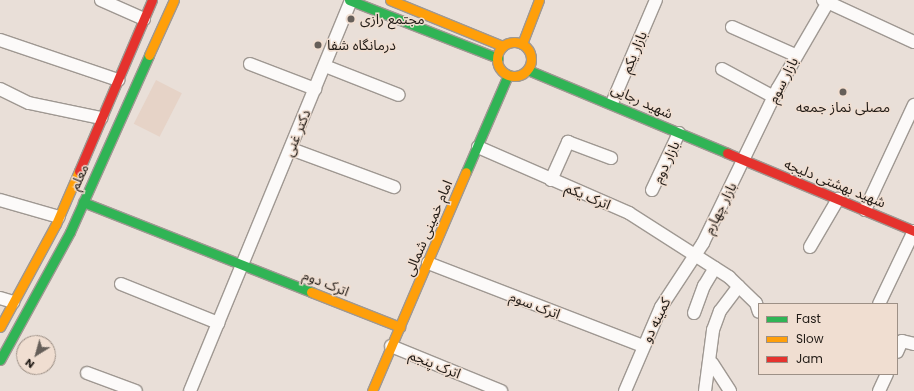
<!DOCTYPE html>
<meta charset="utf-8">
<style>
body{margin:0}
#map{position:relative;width:914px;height:391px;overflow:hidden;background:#e9dfd8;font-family:Poppins,"Noto Sans Arabic",sans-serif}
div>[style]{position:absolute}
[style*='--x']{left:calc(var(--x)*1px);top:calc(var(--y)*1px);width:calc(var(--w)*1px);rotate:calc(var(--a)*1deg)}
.built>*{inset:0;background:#e6d3c7;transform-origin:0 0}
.roads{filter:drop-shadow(1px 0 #9f9892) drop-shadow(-1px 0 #9f9892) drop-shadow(0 1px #9f9892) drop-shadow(0 -1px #9f9892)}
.street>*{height:12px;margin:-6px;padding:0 6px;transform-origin:6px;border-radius:6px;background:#fcfaf9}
.fast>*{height:9px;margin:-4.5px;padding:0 4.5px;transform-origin:4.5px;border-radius:4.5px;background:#30b455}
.slow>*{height:9px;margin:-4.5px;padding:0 4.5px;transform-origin:4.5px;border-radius:4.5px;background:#ff9f0a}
.slow>.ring{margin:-4.5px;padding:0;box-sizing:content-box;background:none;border:9px solid #ff9f0a;border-radius:50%}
.jam>*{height:9px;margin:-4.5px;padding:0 4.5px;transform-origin:4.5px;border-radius:4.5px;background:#e5322d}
.dots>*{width:11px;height:11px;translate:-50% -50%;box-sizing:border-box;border:2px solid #f0ded1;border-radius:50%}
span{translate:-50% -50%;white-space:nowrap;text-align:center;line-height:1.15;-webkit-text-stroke:3px #f0ded1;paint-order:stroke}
.poi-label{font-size:14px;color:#201a15}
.left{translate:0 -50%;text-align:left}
.street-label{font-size:14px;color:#201a15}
.legend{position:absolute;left:758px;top:303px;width:140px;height:72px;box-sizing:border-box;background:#f0ded1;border:1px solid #9d9086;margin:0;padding:5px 7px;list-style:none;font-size:12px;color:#201a15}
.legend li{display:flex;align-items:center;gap:8px;height:20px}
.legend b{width:20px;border:1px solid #9d9086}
.north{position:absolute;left:16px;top:335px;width:40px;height:40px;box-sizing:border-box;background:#f0ded1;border:1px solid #9d9086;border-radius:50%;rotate:217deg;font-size:11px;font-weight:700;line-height:16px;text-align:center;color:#201a15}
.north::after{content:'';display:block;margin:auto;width:14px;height:18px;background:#665f59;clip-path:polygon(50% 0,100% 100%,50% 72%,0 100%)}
</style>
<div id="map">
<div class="built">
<i style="left:156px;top:80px;width:29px;height:49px;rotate:27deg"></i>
</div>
<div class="roads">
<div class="street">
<i style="--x:101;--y:0;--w:47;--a:23.8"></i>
<i style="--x:823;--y:0;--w:100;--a:24.8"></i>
<i style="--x:732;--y:27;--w:69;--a:24"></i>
<i style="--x:0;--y:40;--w:125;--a:18.7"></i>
<i style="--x:250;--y:64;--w:70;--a:21"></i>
<i style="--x:325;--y:66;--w:79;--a:21.4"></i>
<i style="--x:722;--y:69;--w:59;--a:28.3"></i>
<i style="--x:0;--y:89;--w:32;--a:26"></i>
<i style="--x:29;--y:103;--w:74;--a:11.8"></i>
<i style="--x:612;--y:103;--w:112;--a:-66.9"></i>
<i style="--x:478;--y:147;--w:165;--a:23.6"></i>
<i style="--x:629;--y:213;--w:119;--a:32.6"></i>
<i style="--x:729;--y:277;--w:37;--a:44"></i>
<i style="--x:756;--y:303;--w:9;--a:72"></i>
<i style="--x:291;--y:149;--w:110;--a:20.3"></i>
<i style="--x:551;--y:180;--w:42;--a:-65.9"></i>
<i style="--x:568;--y:142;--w:46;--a:20.4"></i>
<i style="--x:652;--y:190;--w:63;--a:-64.7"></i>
<i style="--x:0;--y:200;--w:61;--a:16.1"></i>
<i style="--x:865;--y:210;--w:116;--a:-65"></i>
<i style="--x:810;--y:247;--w:56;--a:-59.7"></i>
<i style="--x:428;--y:263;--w:230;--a:21.1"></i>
<i style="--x:121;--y:284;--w:105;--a:21.9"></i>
<i style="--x:0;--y:298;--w:14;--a:17"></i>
<i style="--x:879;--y:304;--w:81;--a:-64.4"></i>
<i style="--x:694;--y:313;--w:29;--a:-70"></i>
<i style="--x:704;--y:286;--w:21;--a:-59"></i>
<i style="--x:391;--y:346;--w:119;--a:22.2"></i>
<i style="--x:897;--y:352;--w:12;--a:-66"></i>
<i style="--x:902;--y:341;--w:12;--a:14"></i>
<i style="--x:712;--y:363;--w:33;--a:57"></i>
<i style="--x:87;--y:373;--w:52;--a:20.2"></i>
<i style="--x:190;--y:391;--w:422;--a:-67.6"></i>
<i style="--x:625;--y:391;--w:91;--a:-66.8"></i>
<i style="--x:661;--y:307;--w:77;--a:-56.7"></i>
<i style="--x:703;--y:243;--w:172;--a:-64.2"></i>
<i style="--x:778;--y:88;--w:99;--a:-59.8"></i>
<i style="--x:705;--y:391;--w:62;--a:-82.5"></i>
<i style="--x:713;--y:330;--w:20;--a:-70"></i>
<i style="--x:720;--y:311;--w:31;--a:-53"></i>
<i style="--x:879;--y:391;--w:19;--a:-65"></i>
</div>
<div class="fast">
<i style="--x:349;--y:0;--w:160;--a:21.3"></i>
<i style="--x:528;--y:70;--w:216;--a:22.6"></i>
<i style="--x:466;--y:172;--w:106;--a:-66.6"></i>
<i style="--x:83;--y:202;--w:245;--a:21.5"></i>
<i style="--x:0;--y:360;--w:146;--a:-61.3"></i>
<i style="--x:70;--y:232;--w:194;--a:-65.9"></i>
</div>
<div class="slow">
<i style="--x:390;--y:0;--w:122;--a:22.2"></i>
<i class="ring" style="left:497px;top:42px;width:25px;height:25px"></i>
<i style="--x:522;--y:44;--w:47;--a:-68.9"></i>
<i style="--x:149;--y:55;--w:60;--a:-65.6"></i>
<i style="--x:311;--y:292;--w:96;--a:21.5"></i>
<i style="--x:0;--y:327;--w:117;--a:-61.5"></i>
<i style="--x:56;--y:224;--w:58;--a:-66.5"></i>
<i style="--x:372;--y:391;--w:238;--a:-66.8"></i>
</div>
<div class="jam">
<i style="--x:727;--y:153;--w:203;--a:22.6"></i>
<i style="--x:79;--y:171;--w:186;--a:-66.9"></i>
</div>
</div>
<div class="dots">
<i style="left:351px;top:19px;background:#665f59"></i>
<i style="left:318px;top:45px;background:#665f59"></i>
<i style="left:843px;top:92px;background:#665f59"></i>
</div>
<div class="poi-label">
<span class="left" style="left:360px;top:19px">مجتمع رازی</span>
<span class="left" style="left:327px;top:45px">درمانگاه شفا</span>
<span style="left:843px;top:107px">مصلی نماز جمعه</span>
</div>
<div class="street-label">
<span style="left:634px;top:52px;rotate:-67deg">بازار یکم</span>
<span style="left:783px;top:80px;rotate:-63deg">بازار سوم</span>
<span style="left:642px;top:101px;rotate:24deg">شهید رجایی</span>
<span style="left:297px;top:133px;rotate:-68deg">دکتر غنی</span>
<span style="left:666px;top:162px;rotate:-65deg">بازار دوم</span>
<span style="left:79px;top:177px;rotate:-66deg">معلم</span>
<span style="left:835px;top:183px;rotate:22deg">شهید بهشتی دلیجه</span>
<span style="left:588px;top:196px;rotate:23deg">اترک یکم</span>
<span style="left:720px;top:208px;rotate:-63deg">بازار چهارم</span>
<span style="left:428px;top:228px;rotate:-67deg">امام خمینی شمالی</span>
<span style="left:326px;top:283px;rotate:22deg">اترک دوم</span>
<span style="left:535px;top:305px;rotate:21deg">اترک سوم</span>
<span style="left:656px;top:320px;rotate:-64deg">کمینه دو</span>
<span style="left:435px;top:364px;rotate:22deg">اترک پنجم</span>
</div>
<ul class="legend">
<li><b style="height:5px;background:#30b455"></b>Fast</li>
<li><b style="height:5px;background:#ff9f0a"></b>Slow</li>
<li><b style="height:5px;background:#e5322d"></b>Jam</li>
</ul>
<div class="north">N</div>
</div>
